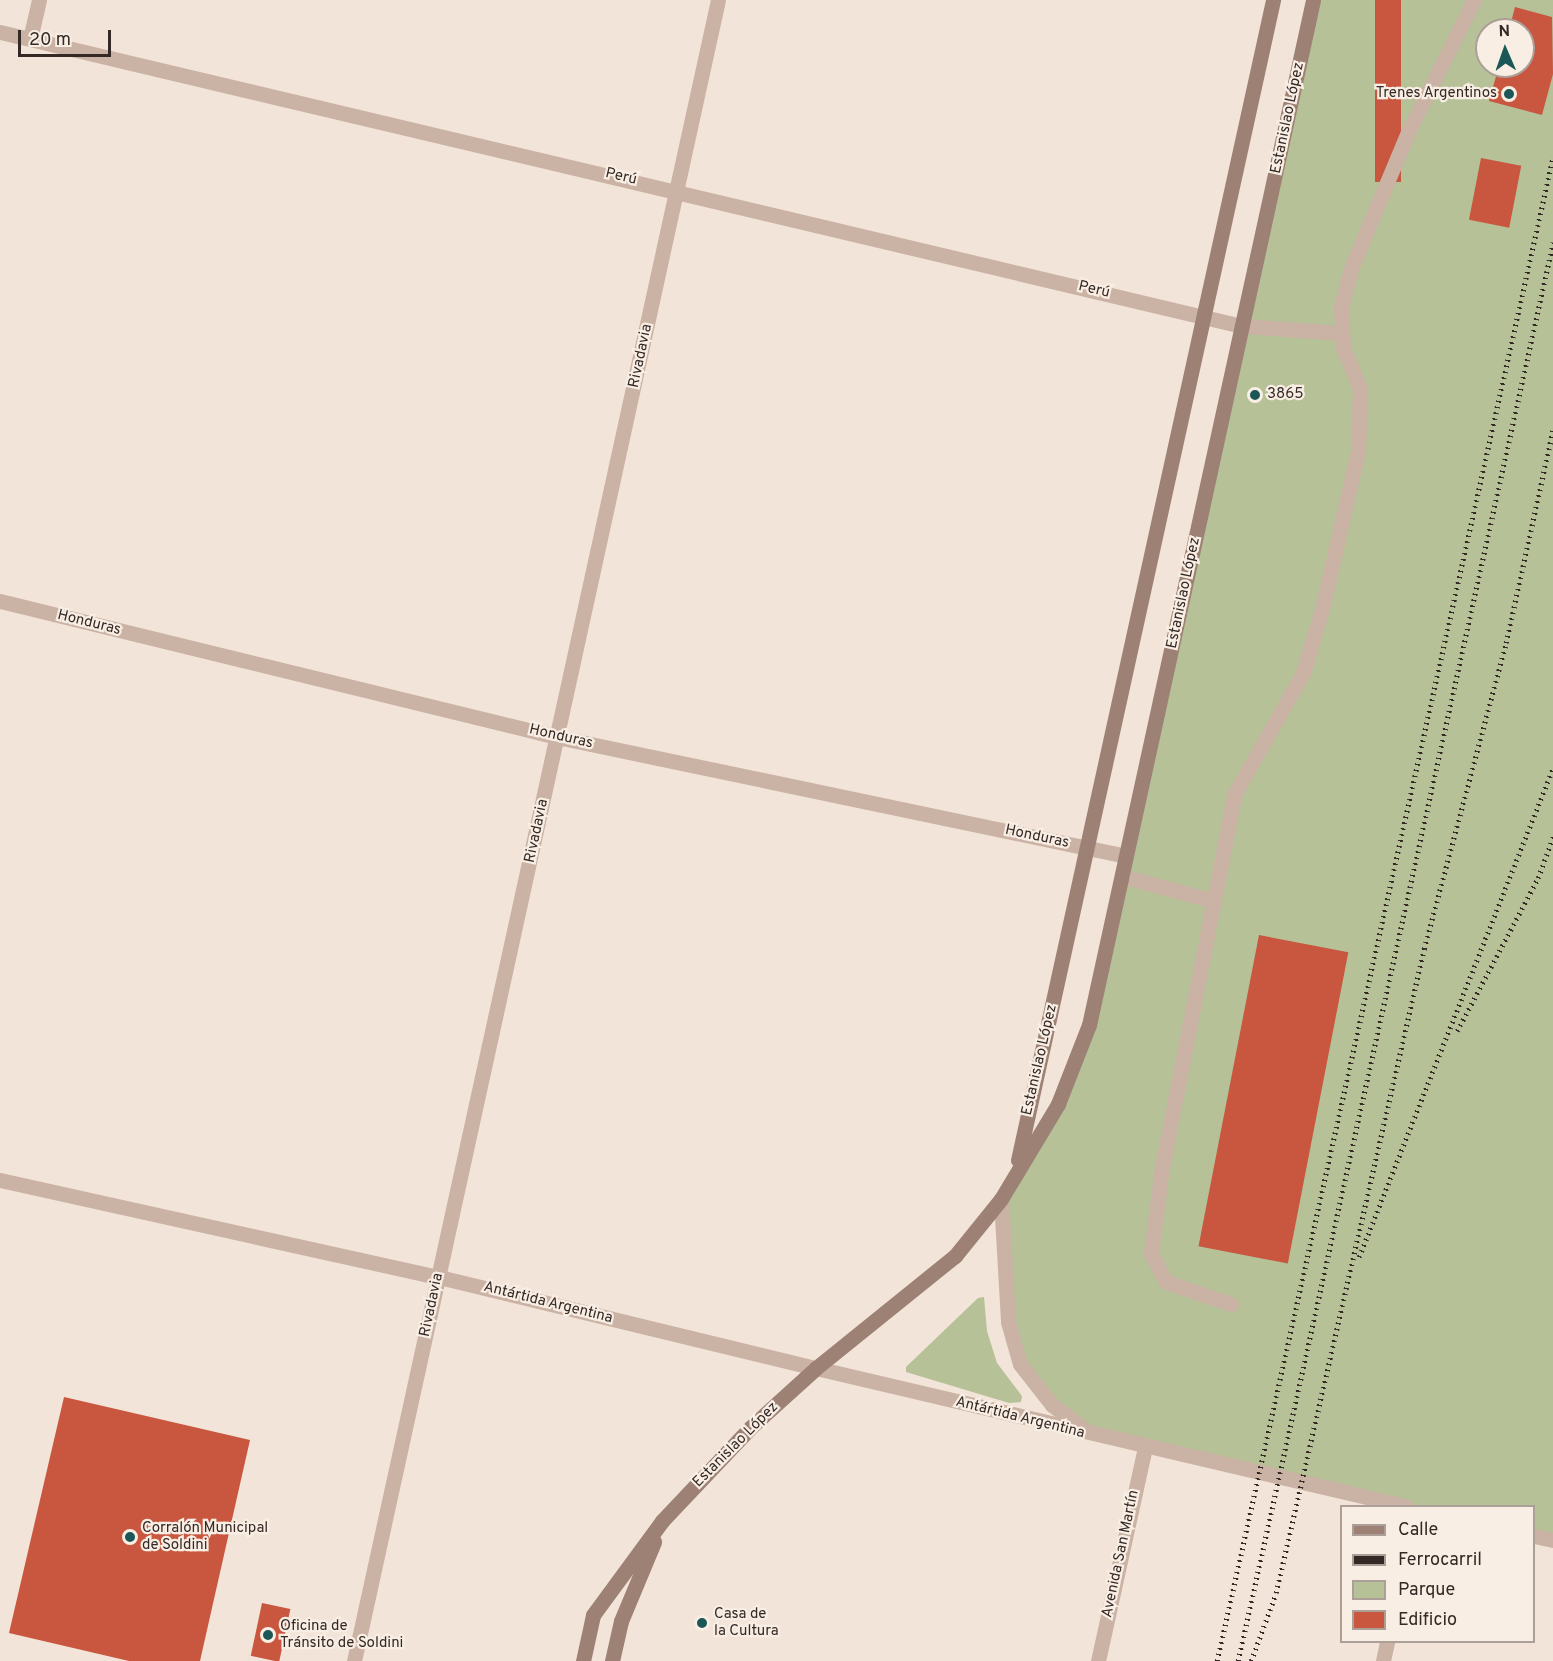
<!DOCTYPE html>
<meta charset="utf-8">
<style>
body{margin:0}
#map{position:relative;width:1553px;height:1661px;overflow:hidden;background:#f2e4d8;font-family:Overpass,sans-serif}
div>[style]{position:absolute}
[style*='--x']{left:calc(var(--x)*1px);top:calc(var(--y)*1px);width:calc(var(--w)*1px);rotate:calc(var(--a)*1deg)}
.green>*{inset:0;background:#b6c198}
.building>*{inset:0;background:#c9563f;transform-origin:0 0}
.service>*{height:15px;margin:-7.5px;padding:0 7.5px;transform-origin:7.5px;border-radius:7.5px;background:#cab2a4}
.minor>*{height:15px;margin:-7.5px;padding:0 7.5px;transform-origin:7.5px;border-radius:7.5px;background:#cab2a4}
.tertiary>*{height:15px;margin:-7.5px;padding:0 7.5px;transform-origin:7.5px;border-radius:7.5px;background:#cab2a4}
.secondary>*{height:15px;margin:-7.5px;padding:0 7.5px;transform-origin:7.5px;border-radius:7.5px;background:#9d8175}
.rail>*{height:4.5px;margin-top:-2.25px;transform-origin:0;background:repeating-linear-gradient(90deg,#352926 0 1.5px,transparent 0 6px)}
.dots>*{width:16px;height:16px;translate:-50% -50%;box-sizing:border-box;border:3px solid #f9eee4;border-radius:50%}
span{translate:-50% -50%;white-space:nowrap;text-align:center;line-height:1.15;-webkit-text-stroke:4.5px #f9eee4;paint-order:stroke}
.poi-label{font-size:15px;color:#352926}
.right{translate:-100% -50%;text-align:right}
.left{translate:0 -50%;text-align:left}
.street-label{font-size:15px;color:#352926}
.legend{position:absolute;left:1340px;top:1505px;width:195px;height:138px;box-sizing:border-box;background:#f9eee4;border:2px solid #ab9f98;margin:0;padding:8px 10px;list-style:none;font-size:18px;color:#352926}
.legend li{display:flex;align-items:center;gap:12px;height:30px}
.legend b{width:30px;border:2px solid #ab9f98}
.north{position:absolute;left:1475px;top:18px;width:60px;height:60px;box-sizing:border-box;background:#f9eee4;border:2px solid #ab9f98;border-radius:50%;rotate:358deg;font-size:16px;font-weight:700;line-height:24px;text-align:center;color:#352926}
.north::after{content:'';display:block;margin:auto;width:21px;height:27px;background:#1b5757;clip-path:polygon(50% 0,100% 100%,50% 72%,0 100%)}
.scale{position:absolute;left:18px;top:30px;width:93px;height:27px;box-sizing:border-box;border:3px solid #352926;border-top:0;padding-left:8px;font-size:18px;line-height:21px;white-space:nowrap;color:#352926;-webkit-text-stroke:4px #f9eee4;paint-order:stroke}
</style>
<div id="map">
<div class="green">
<i style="clip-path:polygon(evenodd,1313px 0,1553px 0,1553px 1540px,1534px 1536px,1534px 1506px,1405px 1506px,1094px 1436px,1020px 1364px,1001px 1199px,1058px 1104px,1089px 1025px,1313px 0,1487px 30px,1523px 30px,1523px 66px,1487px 66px,1487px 30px)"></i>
<i style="clip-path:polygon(984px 1297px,987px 1331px,997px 1363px,1022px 1396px,1021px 1402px,1009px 1403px,906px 1372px,906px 1367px,978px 1298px)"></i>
</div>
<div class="building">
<i style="left:1375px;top:0;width:26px;height:182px"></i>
<i style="clip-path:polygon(1515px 7px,1552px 17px,1553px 74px,1542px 115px,1489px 101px,1499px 66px,1523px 66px,1523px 30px,1509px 30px)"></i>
<i style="left:1481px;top:158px;width:41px;height:63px;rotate:11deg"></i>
<i style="left:1259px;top:935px;width:91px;height:317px;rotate:11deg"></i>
<i style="clip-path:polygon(64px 1397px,250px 1440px,200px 1661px,129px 1661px,9px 1633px)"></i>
<i style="left:262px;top:1603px;width:29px;height:54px;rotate:12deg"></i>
</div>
<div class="service">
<i style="--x:1242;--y:326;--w:100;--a:4"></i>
<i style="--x:1122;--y:876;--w:95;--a:15.2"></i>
<i style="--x:1231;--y:1304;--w:69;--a:-161.3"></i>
<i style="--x:1166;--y:1282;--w:32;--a:-118"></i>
<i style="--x:1151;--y:1254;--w:88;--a:-82.8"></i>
<i style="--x:1162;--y:1167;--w:381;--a:-79"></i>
<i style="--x:1235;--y:793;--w:138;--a:-60.5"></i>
<i style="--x:1303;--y:673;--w:67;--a:-73.5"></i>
<i style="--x:1322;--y:609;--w:163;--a:-77.2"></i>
<i style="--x:1358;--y:450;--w:62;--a:-88.2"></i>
<i style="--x:1360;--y:388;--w:43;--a:-113"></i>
<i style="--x:1343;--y:348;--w:42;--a:-92.7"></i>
<i style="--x:1341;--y:306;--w:41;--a:-74.6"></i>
<i style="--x:1352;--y:266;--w:145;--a:-67.3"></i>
<i style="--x:1408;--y:132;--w:148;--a:-63.4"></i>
</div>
<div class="minor">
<i style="--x:0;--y:32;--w:1276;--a:13.32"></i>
<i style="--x:30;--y:39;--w:40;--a:-77"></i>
<i style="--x:0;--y:601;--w:573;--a:13.72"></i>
<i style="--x:557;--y:737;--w:581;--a:11.81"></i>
<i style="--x:0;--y:1180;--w:450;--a:12.5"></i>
<i style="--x:439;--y:1277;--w:388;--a:13.6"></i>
<i style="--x:354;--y:1661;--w:1700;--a:-77.64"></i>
</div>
<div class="tertiary">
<i style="--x:1001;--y:1199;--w:123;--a:86.7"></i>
<i style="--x:1008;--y:1322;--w:44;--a:74.1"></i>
<i style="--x:1020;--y:1364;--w:52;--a:52"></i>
<i style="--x:1052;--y:1405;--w:44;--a:36.6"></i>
<i style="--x:816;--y:1368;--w:605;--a:13.19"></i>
<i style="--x:1534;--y:1536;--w:19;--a:12"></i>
<i style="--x:1098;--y:1661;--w:219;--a:-77.6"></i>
<i style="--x:1383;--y:1661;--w:19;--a:-78"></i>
</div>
<div class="secondary">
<i style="--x:1018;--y:1160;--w:1188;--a:-77.6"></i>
<i style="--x:583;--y:1661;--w:47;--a:-77.7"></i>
<i style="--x:593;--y:1615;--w:117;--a:-53.7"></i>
<i style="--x:662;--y:1521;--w:129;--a:-46.6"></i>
<i style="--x:751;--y:1427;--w:88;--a:-42.2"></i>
<i style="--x:816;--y:1368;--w:179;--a:-38.9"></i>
<i style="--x:955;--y:1256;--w:73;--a:-51.1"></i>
<i style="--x:1001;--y:1199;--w:111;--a:-59"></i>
<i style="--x:1058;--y:1104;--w:85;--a:-68.6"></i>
<i style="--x:1089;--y:1025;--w:1049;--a:-77.67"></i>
<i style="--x:612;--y:1661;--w:41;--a:-77.3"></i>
<i style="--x:621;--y:1621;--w:86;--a:-67.3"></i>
</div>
<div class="rail">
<i style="--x:1457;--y:1031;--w:173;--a:-62.1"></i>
<i style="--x:1538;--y:878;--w:44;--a:-69.9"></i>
<i style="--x:1359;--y:1257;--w:526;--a:-68.36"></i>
<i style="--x:1217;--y:1661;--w:1542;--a:-77.41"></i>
<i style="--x:1238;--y:1661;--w:1453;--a:-77.48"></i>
<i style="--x:1251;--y:1661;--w:72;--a:-69.8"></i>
<i style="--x:1276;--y:1593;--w:661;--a:-77.06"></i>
<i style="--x:1424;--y:949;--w:317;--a:-75"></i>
<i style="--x:1506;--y:643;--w:218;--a:-77.6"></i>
</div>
<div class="dots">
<i style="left:1509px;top:94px;background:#1b5757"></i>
<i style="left:1255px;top:395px;background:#1b5757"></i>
<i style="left:130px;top:1537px;background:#1b5757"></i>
<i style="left:702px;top:1623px;background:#1b5757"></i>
<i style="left:268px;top:1635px;background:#1b5757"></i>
</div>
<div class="poi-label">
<span class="right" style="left:1497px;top:94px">Trenes Argentinos</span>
<span class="left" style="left:1267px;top:395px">3865</span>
<span class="left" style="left:142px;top:1537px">Corralón Municipal<br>de Soldini</span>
<span class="left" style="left:714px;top:1623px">Casa de<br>la Cultura</span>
<span class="left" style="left:280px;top:1635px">Oficina de<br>Tránsito de Soldini</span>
</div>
<div class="street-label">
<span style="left:1288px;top:118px;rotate:-78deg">Estanislao López</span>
<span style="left:621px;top:177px;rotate:13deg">Perú</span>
<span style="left:1094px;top:290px;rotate:13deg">Perú</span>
<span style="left:641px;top:356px;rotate:-78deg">Rivadavia</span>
<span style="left:1184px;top:593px;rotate:-78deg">Estanislao López</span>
<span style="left:89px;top:623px;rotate:14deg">Honduras</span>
<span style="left:561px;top:737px;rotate:13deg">Honduras</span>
<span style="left:537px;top:831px;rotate:-78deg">Rivadavia</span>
<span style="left:1037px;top:837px;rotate:12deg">Honduras</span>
<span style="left:1040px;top:1060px;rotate:-77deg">Estanislao López</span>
<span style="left:548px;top:1303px;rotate:14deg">Antártida Argentina</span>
<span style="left:432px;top:1305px;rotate:-78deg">Rivadavia</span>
<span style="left:1020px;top:1418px;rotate:14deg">Antártida Argentina</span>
<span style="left:736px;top:1445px;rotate:-45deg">Estanislao López</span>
<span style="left:1121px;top:1554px;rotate:-78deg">Avenida San Martín</span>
</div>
<ul class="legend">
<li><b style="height:8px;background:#9d8175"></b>Calle</li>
<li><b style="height:8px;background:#352926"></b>Ferrocarril</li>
<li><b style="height:16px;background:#b6c198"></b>Parque</li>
<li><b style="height:16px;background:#c9563f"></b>Edificio</li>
</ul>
<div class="north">N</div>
<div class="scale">20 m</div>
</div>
